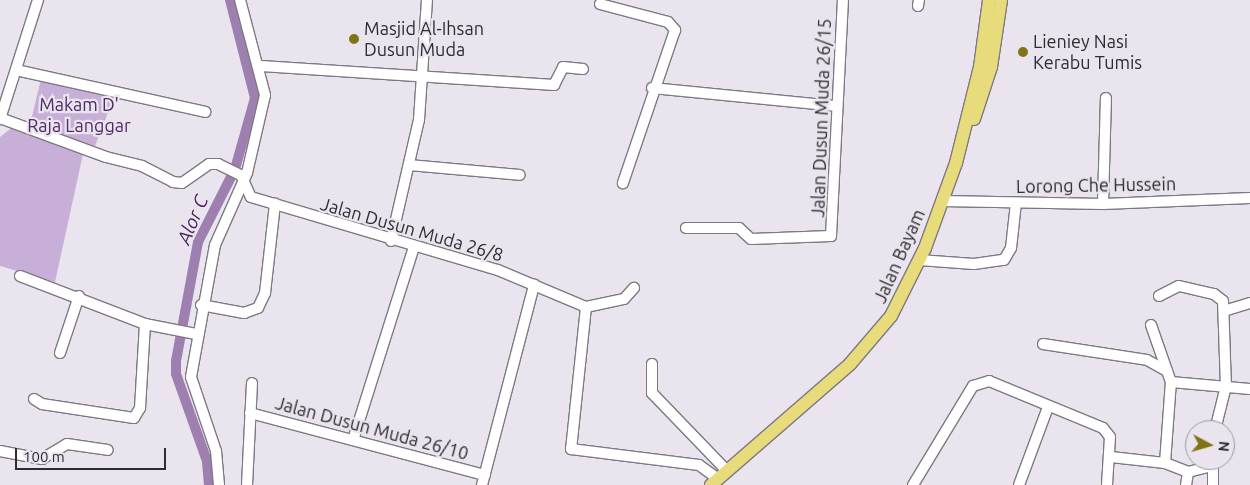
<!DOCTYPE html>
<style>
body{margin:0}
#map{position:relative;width:1250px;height:485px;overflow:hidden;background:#e9e4ed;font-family:Ubuntu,sans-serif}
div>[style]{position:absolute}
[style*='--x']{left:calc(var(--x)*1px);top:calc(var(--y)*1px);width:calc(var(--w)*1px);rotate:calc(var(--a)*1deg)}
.green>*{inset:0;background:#c7afd7}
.canal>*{height:10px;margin:-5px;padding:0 5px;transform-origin:5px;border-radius:5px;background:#9d80b0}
.roads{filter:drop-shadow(1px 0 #7e7981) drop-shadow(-1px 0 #7e7981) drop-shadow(0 1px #7e7981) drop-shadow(0 -1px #7e7981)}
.minor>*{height:10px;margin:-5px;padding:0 5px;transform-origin:5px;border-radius:5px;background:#fff}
.major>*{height:12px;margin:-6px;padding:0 6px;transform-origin:6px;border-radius:6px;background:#e8db7b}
.dots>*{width:14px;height:14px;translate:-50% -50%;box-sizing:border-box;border:2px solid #e9e4ed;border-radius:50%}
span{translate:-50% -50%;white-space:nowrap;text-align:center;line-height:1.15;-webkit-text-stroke:4.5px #e9e4ed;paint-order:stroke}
.poi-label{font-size:18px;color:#2e2c2f}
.left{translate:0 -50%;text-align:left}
.park-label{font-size:18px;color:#502967}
.street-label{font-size:18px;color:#2e2c2f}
.water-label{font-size:19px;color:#441d59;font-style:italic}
.north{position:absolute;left:1185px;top:420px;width:50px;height:50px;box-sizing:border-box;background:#e9e4ed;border:1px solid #9e9aa1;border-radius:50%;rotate:96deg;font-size:14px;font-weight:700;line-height:20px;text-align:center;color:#2e2c2f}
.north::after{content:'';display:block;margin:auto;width:18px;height:22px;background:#817417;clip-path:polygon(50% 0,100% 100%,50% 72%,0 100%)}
.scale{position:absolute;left:15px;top:448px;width:151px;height:22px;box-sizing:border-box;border:2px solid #2e2c2f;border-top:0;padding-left:6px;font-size:15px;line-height:18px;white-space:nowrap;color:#2e2c2f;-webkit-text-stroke:4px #e9e4ed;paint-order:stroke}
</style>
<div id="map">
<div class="green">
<i style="clip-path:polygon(41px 79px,114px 97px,95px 146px,30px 125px)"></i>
<i style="clip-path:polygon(14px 126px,83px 154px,55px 282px,0 266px,0 137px)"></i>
</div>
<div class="canal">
<i style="--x:209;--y:485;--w:24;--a:-95"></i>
<i style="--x:207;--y:461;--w:92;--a:-109.6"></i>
<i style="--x:176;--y:374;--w:13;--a:-90"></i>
<i style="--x:176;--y:361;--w:121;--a:-79.5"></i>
<i style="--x:198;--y:242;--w:82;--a:-63.1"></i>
<i style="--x:235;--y:169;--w:74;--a:-74.3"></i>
<i style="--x:255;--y:98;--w:101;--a:-104.3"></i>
</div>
<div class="roads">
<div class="minor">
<i style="--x:600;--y:4;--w:70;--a:14.8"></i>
<i style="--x:668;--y:22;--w:11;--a:49"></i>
<i style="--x:675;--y:30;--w:162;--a:108.8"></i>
<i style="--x:918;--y:6;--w:6;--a:-81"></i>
<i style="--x:261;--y:66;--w:294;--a:3.7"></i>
<i style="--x:554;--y:85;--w:20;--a:-63"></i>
<i style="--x:563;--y:67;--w:20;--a:6"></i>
<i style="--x:16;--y:70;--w:194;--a:12.5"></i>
<i style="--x:652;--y:88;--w:186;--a:5.6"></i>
<i style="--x:0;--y:118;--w:113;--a:20.2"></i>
<i style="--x:106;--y:157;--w:37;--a:14"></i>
<i style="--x:142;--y:166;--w:35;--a:27"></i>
<i style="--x:173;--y:182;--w:9;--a:6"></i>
<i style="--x:182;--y:183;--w:33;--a:-35"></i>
<i style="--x:209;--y:164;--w:9;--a:0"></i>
<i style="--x:218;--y:164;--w:25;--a:26"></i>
<i style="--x:241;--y:175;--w:24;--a:66"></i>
<i style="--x:251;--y:197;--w:258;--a:16.5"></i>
<i style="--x:498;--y:270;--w:95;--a:22.8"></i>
<i style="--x:0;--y:119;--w:125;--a:-72.3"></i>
<i style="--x:409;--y:165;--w:111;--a:5.1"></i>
<i style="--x:942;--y:201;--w:161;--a:1.1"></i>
<i style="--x:1103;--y:204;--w:147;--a:-2.3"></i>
<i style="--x:1103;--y:204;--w:106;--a:-88.4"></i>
<i style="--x:686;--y:228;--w:53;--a:0"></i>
<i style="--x:739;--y:228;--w:16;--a:43"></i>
<i style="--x:751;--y:239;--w:80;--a:-2.1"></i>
<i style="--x:831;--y:236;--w:236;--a:-87.1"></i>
<i style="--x:391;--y:241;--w:124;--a:-77"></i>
<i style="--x:419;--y:120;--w:120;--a:-86.2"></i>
<i style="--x:919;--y:260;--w:55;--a:4.2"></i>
<i style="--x:974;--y:264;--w:30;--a:-8"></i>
<i style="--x:1004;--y:260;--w:14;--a:-60"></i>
<i style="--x:1011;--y:248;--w:45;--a:-83.7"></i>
<i style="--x:20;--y:276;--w:134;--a:21"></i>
<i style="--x:145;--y:324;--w:52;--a:11.1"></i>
<i style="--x:1159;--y:296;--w:22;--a:-27"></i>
<i style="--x:1179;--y:286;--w:36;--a:13"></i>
<i style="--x:1214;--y:294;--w:11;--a:38"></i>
<i style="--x:1223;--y:301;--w:85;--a:88"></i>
<i style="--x:1226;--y:386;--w:45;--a:104"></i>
<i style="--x:201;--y:305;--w:44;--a:10.5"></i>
<i style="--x:244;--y:313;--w:15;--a:-20"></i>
<i style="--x:258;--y:308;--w:17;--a:-65"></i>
<i style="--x:265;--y:293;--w:90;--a:-83.6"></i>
<i style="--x:586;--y:307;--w:143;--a:96"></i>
<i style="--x:571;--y:449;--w:129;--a:7.1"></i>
<i style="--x:699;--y:465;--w:24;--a:36"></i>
<i style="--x:586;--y:307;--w:39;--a:-12"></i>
<i style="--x:624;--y:299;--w:15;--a:-48"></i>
<i style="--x:1227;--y:310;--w:24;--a:-17"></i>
<i style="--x:1151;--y:325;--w:60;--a:70.7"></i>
<i style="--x:1171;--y:382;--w:79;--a:5.1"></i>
<i style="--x:1043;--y:344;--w:105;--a:8.7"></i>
<i style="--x:1147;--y:360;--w:21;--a:29"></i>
<i style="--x:60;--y:353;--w:60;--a:-71.6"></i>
<i style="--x:652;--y:364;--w:29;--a:90"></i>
<i style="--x:652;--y:393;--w:108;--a:46.1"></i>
<i style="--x:34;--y:399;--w:9;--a:32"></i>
<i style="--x:42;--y:404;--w:93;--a:8.7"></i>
<i style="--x:134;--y:418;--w:12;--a:-59"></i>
<i style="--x:140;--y:408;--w:84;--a:-86.6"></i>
<i style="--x:250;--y:413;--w:243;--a:14.8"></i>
<i style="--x:354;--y:437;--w:199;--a:-72.5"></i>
<i style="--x:0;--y:451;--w:43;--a:10.8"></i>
<i style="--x:42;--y:459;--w:29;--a:-31"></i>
<i style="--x:67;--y:444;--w:41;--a:8.3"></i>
<i style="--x:1111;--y:457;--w:54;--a:6.3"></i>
<i style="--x:1165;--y:463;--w:25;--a:21"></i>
<i style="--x:1188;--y:472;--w:25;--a:-14"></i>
<i style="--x:1165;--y:463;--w:81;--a:-85.8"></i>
<i style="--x:219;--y:485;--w:34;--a:-95"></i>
<i style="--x:216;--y:451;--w:78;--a:-108.7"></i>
<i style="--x:191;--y:377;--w:134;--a:-79.7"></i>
<i style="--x:215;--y:245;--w:79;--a:-66"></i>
<i style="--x:247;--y:173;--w:80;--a:-77"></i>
<i style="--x:265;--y:95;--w:98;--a:-104.7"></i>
<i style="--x:247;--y:485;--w:102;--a:-87.2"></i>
<i style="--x:482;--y:485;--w:207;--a:-75.4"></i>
<i style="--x:913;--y:485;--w:116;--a:-58.8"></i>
<i style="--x:973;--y:386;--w:17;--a:-17"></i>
<i style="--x:989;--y:381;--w:123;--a:22.4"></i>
<i style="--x:1103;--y:428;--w:11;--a:52"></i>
<i style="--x:1110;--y:437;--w:48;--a:93.6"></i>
<i style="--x:1019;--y:485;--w:83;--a:-69.6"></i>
<i style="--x:1186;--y:485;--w:13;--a:-81"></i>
<i style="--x:1213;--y:485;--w:24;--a:-90"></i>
</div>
<div class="major">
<i style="--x:974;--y:119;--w:55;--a:-71.9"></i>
<i style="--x:991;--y:67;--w:68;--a:-81.5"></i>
<i style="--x:711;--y:485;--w:184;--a:-41"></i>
<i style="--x:850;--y:364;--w:63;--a:-49.5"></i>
<i style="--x:891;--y:316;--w:76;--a:-63.4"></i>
<i style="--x:925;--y:248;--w:90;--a:-70"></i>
<i style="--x:956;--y:163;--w:99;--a:-76"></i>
<i style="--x:980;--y:67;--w:68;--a:-82.3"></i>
</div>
</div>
<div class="dots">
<i style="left:354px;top:39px;background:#817417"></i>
<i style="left:1023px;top:52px;background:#817417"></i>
</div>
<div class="poi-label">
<span class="left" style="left:364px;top:39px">Masjid Al-Ihsan<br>Dusun Muda</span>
<span class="left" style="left:1033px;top:52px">Lieniey Nasi<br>Kerabu Tumis</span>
</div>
<div class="park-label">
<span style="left:79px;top:115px">Makam D'<br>Raja Langgar</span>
</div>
<div class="street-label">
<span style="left:821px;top:118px;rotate:-88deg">Jalan Dusun Muda 26/15</span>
<span style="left:1096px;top:185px;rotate:-1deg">Lorong Che Hussein</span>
<span style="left:412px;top:229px;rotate:16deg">Jalan Dusun Muda 26/8</span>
<span style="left:899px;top:256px;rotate:-66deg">Jalan Bayam</span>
<span style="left:372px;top:428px;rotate:15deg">Jalan Dusun Muda 26/10</span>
</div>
<div class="water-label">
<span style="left:193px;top:220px;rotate:-67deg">Alor C</span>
</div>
<div class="north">N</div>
<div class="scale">100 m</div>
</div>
